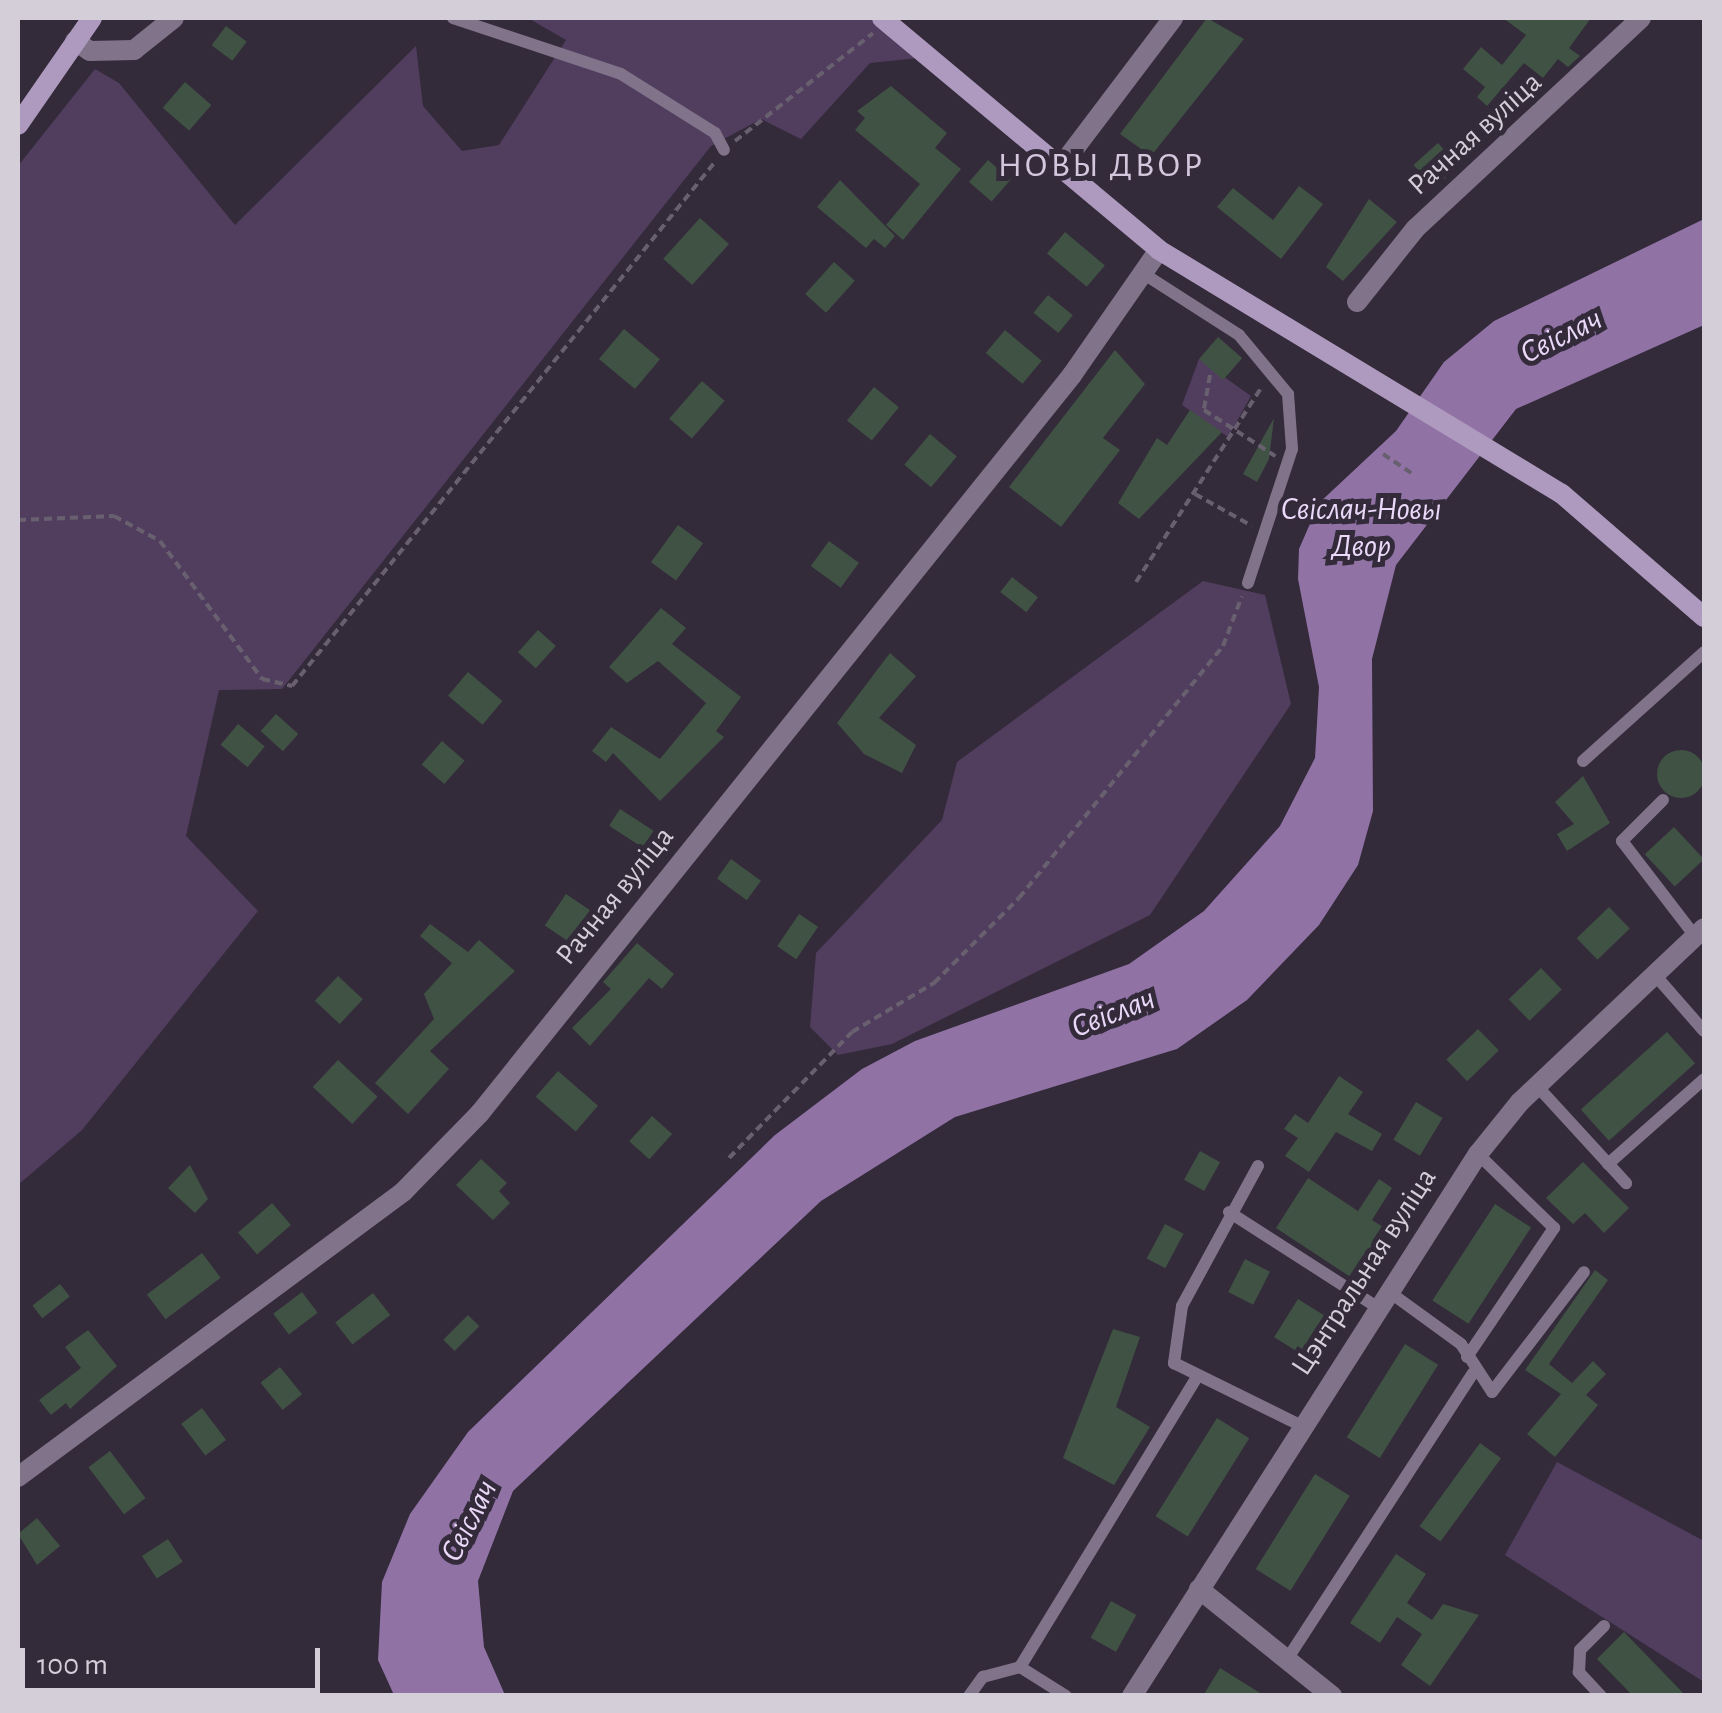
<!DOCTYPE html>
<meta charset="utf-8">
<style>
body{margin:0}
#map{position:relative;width:1722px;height:1713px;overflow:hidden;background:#332a3a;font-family:"Alegreya Sans",sans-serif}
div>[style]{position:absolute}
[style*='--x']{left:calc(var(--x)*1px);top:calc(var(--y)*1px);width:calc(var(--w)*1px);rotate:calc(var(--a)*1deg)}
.green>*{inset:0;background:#513e5f}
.water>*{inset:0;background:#9072a5}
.building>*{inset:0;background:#405244;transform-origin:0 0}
.round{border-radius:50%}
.path>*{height:4px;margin-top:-2px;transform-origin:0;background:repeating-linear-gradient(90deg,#68606f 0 8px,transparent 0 13px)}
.service>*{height:12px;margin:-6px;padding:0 6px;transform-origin:6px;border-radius:6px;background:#80738a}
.minor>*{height:20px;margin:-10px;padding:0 10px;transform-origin:10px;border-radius:10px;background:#80738a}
.secondary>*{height:20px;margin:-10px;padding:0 10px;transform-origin:10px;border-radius:10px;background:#af9abf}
span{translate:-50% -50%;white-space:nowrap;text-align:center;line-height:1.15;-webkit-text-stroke:10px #332a3a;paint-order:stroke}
.street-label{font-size:30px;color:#d4ced9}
.water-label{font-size:32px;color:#ebd9f9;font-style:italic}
.quarter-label{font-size:35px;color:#d3c7dd;letter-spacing:2.5px}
.frame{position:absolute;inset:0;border:20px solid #d4ced9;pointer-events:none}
.scale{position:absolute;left:20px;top:1648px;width:300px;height:45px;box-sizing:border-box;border:5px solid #d4ced9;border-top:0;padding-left:12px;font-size:30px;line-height:35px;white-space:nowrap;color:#d4ced9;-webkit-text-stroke:8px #332a3a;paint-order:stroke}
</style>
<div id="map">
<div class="green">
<i style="clip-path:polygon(528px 18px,871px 18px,919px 58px,870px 63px,801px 139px,761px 119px,711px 146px,282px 689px,219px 690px,186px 836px,258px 911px,82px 1130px,18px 1185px,18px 166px,95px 69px,119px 83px,235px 225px,416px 46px,423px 106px,462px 151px,499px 145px,566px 40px)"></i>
<i style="clip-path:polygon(1199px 359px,1251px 396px,1228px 437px,1182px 405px)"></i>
<i style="clip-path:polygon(1203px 581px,1265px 595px,1291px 704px,1150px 915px,892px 1044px,838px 1055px,810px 1027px,816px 953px,942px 820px,957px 762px)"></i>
<i style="clip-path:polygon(1557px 1462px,1704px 1541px,1704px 1682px,1505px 1555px)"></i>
</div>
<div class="water">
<i style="clip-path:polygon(1704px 219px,1704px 325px,1516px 409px,1396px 565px,1372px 659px,1373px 811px,1358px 865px,1319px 925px,1247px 1000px,1177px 1049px,955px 1117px,821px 1201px,513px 1491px,478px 1581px,484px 1647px,505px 1695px,394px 1695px,378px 1660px,382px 1582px,410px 1514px,468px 1432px,775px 1135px,862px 1069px,915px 1041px,1129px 964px,1204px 911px,1280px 826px,1315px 758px,1319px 687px,1298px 579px,1299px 549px,1319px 503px,1396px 431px,1444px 362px,1494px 321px)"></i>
</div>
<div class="building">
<i style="clip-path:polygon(1207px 18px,1244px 39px,1151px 156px,1120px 134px)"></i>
<i style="clip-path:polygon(1503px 18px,1591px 18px,1569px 48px,1580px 56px,1568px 67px,1558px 59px,1543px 78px,1524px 63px,1487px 106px,1477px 97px,1485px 87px,1463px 69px,1481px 47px,1502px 65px,1526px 35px)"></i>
<i style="left:226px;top:26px;width:26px;height:24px;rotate:37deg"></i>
<i style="left:185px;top:82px;width:35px;height:34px;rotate:41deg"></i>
<i style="clip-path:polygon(891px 86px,947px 133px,935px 148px,961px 169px,903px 240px,886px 225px,920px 184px,855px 130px,865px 118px,857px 111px)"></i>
<i style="left:1438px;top:143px;width:31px;height:33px;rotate:48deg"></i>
<i style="left:988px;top:160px;width:30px;height:29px;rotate:41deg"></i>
<i style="clip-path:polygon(840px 180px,895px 236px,885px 248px,874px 239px,866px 248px,817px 207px)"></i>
<i style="clip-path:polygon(1299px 186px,1323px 204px,1281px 259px,1217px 207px,1233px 188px,1273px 220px)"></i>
<i style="clip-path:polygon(1369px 199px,1397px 222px,1343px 281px,1326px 267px)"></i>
<i style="left:700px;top:218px;width:39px;height:55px;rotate:42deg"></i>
<i style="left:1065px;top:232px;width:52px;height:28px;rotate:40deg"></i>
<i style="left:834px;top:262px;width:28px;height:43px;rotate:42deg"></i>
<i style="left:1048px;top:295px;width:32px;height:23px;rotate:39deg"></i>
<i style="left:624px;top:329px;width:47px;height:39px;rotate:40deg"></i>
<i style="left:1005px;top:330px;width:48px;height:30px;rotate:40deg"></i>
<i style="left:1218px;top:337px;width:32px;height:29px;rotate:41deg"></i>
<i style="clip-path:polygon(1115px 350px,1145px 384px,1103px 438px,1120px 450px,1061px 527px,1009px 487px)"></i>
<i style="left:702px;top:381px;width:30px;height:50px;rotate:41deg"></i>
<i style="left:874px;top:387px;width:32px;height:43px;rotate:39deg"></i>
<i style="clip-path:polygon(1190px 410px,1222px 432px,1139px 519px,1118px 503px,1157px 438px,1167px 445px)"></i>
<i style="clip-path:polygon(1274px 418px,1269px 459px,1257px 482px,1243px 474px)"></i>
<i style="left:930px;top:434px;width:35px;height:40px;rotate:40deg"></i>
<i style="left:678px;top:525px;width:31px;height:46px;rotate:36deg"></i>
<i style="left:829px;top:541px;width:37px;height:31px;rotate:36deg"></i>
<i style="left:1012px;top:577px;width:33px;height:19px;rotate:38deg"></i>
<i style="clip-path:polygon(661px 608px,686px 628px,672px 644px,741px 697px,716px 731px,724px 737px,660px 801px,613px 753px,606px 762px,592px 751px,611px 727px,660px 759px,706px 703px,658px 661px,627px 683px,609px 667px)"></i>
<i style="left:538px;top:630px;width:24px;height:30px;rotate:42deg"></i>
<i style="clip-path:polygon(890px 653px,916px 676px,879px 718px,916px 745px,902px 773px,864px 754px,837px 723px)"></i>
<i style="left:468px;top:672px;width:45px;height:31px;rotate:40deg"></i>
<i style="left:276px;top:714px;width:30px;height:23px;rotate:42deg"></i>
<i style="left:238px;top:724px;width:35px;height:27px;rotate:40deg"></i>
<i style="left:442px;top:741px;width:30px;height:31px;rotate:41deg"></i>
<i class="round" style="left:1657px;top:750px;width:48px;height:48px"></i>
<i style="clip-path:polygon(1583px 776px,1610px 823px,1567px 851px,1557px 834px,1574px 824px,1555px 802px)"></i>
<i style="left:620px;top:809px;width:40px;height:20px;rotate:33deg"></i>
<i style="left:1674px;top:827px;width:44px;height:40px;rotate:47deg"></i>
<i style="left:731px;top:859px;width:37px;height:24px;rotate:36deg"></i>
<i style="left:566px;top:894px;width:29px;height:38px;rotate:34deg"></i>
<i style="left:1609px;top:907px;width:30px;height:45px;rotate:46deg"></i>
<i style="left:799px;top:914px;width:23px;height:39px;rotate:34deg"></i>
<i style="clip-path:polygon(430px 924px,468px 952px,479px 940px,515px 971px,430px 1051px,449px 1069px,408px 1114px,375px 1083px,434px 1019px,424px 994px,452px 963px,420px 936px)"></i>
<i style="clip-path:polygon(637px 943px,674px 974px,662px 989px,649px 978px,590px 1046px,572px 1028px,611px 989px,603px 982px)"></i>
<i style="left:1541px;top:968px;width:30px;height:45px;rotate:46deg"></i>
<i style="left:338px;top:976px;width:34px;height:34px;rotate:43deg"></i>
<i style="left:1478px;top:1029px;width:30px;height:44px;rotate:46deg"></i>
<i style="left:1667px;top:1032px;width:42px;height:116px;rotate:48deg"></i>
<i style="left:338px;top:1060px;width:54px;height:37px;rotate:43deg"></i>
<i style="left:558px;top:1071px;width:53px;height:34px;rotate:41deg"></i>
<i style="clip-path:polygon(1339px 1076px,1363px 1092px,1348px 1114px,1382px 1134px,1372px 1151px,1336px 1132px,1309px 1172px,1285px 1156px,1298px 1138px,1284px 1129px,1295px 1114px,1308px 1123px)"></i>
<i style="left:1416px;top:1102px;width:31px;height:44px;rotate:31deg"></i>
<i style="left:652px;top:1116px;width:27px;height:34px;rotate:42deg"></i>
<i style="left:1200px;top:1151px;width:23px;height:33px;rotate:29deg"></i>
<i style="clip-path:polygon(481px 1159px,507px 1183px,499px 1191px,510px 1203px,493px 1220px,456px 1185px)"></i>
<i style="clip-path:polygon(1583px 1162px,1629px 1208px,1604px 1233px,1585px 1213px,1573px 1224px,1546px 1198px)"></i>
<i style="clip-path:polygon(190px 1165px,208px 1199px,195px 1213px,168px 1188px)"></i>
<i style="clip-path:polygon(1308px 1178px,1358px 1211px,1379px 1179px,1392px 1188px,1372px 1220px,1388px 1230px,1355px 1280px,1276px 1228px)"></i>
<i style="left:272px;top:1203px;width:29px;height:45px;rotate:49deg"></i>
<i style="left:1495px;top:1204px;width:43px;height:115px;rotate:33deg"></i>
<i style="left:1165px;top:1224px;width:21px;height:39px;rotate:28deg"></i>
<i style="left:202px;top:1253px;width:31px;height:69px;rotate:53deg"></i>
<i style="left:1245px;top:1259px;width:28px;height:37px;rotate:27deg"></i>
<i style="clip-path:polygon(1595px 1270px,1608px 1280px,1549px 1364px,1572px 1383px,1593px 1361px,1606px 1374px,1586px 1395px,1598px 1405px,1555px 1457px,1527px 1434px,1561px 1394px,1525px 1370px)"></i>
<i style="left:60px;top:1284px;width:16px;height:35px;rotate:52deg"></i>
<i style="left:302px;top:1292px;width:26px;height:36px;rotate:53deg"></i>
<i style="left:373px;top:1293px;width:28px;height:48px;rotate:52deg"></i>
<i style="left:1298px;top:1299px;width:31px;height:45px;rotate:32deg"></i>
<i style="left:468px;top:1315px;width:16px;height:35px;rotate:45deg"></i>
<i style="clip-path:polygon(1113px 1329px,1140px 1337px,1116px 1407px,1150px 1427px,1114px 1485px,1063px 1458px)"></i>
<i style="clip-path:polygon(88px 1330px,117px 1366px,70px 1409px,66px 1403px,51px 1415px,39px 1400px,81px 1368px,65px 1347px)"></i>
<i style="left:1405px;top:1344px;width:39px;height:110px;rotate:32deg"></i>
<i style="left:280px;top:1367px;width:35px;height:25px;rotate:51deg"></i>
<i style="left:202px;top:1408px;width:40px;height:26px;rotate:53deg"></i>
<i style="left:1217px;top:1418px;width:38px;height:116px;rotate:32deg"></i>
<i style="left:1480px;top:1443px;width:26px;height:103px;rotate:36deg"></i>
<i style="left:110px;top:1451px;width:59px;height:27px;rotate:53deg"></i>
<i style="left:1315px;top:1474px;width:41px;height:112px;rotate:32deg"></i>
<i style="clip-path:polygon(37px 1518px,60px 1546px,37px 1565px,18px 1534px)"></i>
<i style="left:168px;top:1539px;width:27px;height:31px;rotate:57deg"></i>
<i style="clip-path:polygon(1396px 1554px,1426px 1574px,1407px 1603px,1432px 1620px,1443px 1604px,1479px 1615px,1430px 1686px,1401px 1665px,1422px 1634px,1397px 1617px,1380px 1643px,1350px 1623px)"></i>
<i style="left:1111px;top:1601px;width:29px;height:42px;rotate:29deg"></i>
<i style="clip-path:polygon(1624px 1632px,1686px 1696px,1633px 1696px,1597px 1659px)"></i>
<i style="clip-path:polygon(1220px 1668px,1265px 1696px,1203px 1696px)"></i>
</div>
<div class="path">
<i style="--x:735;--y:141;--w:175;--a:-38"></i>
<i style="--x:1210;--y:375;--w:36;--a:100"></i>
<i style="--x:1204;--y:410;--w:85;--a:32.9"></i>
<i style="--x:1383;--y:454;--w:37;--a:34"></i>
<i style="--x:1195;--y:494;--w:65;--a:29.3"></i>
<i style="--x:18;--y:520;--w:96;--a:-2.4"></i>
<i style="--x:114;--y:516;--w:52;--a:28.5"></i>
<i style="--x:160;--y:541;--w:172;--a:53.5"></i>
<i style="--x:262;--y:679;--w:31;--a:13"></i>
<i style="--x:292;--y:686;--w:673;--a:-51.09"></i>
<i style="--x:1136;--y:582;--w:231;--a:-57.2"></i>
<i style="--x:729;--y:1158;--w:176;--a:-45.7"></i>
<i style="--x:852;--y:1032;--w:96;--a:-30.9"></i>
<i style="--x:934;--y:983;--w:120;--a:-45"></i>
<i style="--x:1019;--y:898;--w:324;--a:-51"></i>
<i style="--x:1223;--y:646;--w:53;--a:-69.2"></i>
</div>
<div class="service">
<i style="--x:453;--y:18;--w:177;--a:18.4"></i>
<i style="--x:621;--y:74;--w:111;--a:32.1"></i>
<i style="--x:715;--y:133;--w:19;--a:62"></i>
<i style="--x:1144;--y:274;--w:113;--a:32.7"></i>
<i style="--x:1239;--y:335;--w:77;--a:50.3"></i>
<i style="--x:1288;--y:394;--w:55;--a:85.8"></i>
<i style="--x:1292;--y:449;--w:141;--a:108.2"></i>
<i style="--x:1583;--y:761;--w:163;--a:-42"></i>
<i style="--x:1663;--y:800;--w:58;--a:135"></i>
<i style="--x:1622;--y:841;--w:120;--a:52.5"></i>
<i style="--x:1655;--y:975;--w:74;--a:48.8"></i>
<i style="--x:1537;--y:1086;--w:132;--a:47.5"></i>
<i style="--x:1608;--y:1164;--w:128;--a:-41.5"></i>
<i style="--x:1258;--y:1166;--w:159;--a:118.5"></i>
<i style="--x:1182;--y:1306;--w:58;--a:98"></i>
<i style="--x:1174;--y:1363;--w:140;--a:26.2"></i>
<i style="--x:1229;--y:1212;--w:176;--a:32.7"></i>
<i style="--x:1388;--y:1291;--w:90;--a:36"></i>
<i style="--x:1461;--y:1344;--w:57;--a:57.1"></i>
<i style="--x:1492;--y:1392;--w:151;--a:-52.5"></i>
<i style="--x:1467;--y:1357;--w:156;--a:-56"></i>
<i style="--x:1554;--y:1228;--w:106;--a:-135.8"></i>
<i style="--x:1288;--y:1658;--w:340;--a:-57"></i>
<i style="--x:1020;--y:1667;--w:336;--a:-58.6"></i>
<i style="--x:969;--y:1696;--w:24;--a:-54"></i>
<i style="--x:983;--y:1677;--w:38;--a:-15"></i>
<i style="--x:1020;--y:1667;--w:54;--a:32.2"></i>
<i style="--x:1601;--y:1696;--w:33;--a:-133"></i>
<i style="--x:1579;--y:1672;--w:22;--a:-87"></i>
<i style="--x:1580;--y:1650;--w:34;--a:-45"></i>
</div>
<div class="minor">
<i style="--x:75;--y:41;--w:18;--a:34"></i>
<i style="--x:90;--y:51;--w:44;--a:-1.3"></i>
<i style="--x:134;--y:50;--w:51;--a:-38.7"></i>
<i style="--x:1059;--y:169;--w:189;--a:-52.9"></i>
<i style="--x:1357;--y:302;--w:93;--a:-51.5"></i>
<i style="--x:1415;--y:229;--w:309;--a:-43"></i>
<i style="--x:18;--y:1477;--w:479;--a:-36.5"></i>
<i style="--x:403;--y:1192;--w:110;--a:-45.7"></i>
<i style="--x:480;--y:1113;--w:946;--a:-51.26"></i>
<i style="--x:1072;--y:375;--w:152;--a:-55.2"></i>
<i style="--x:1199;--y:1589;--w:171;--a:38.8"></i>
<i style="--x:1132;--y:1696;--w:643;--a:-57.45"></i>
<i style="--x:1478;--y:1154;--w:67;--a:-51.1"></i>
<i style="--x:1520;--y:1102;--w:253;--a:-43.4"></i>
</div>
<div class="secondary">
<i style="--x:882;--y:18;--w:361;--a:39.9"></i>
<i style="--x:1159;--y:250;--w:471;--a:31.2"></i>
<i style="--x:1562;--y:494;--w:188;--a:40.9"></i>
<i style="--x:18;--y:125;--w:130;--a:-55.3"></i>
</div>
<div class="street-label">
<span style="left:1475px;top:134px;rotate:-42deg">Рачная вуліца</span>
<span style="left:615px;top:896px;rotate:-51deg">Рачная вуліца</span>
<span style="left:1364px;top:1272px;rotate:-57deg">Цэнтральная вуліца</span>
</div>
<div class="water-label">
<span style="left:1561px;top:336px;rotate:-26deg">Свіслач</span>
<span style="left:1361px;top:528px">Свіслач-Новы<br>Двор</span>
<span style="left:1113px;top:1013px;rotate:-21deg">Свіслач</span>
<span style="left:469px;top:1521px;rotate:-63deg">Свіслач</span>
</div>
<div class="quarter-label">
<span style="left:1101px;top:166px">НОВЫ ДВОР</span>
</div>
<div class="frame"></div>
<div class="scale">100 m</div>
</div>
